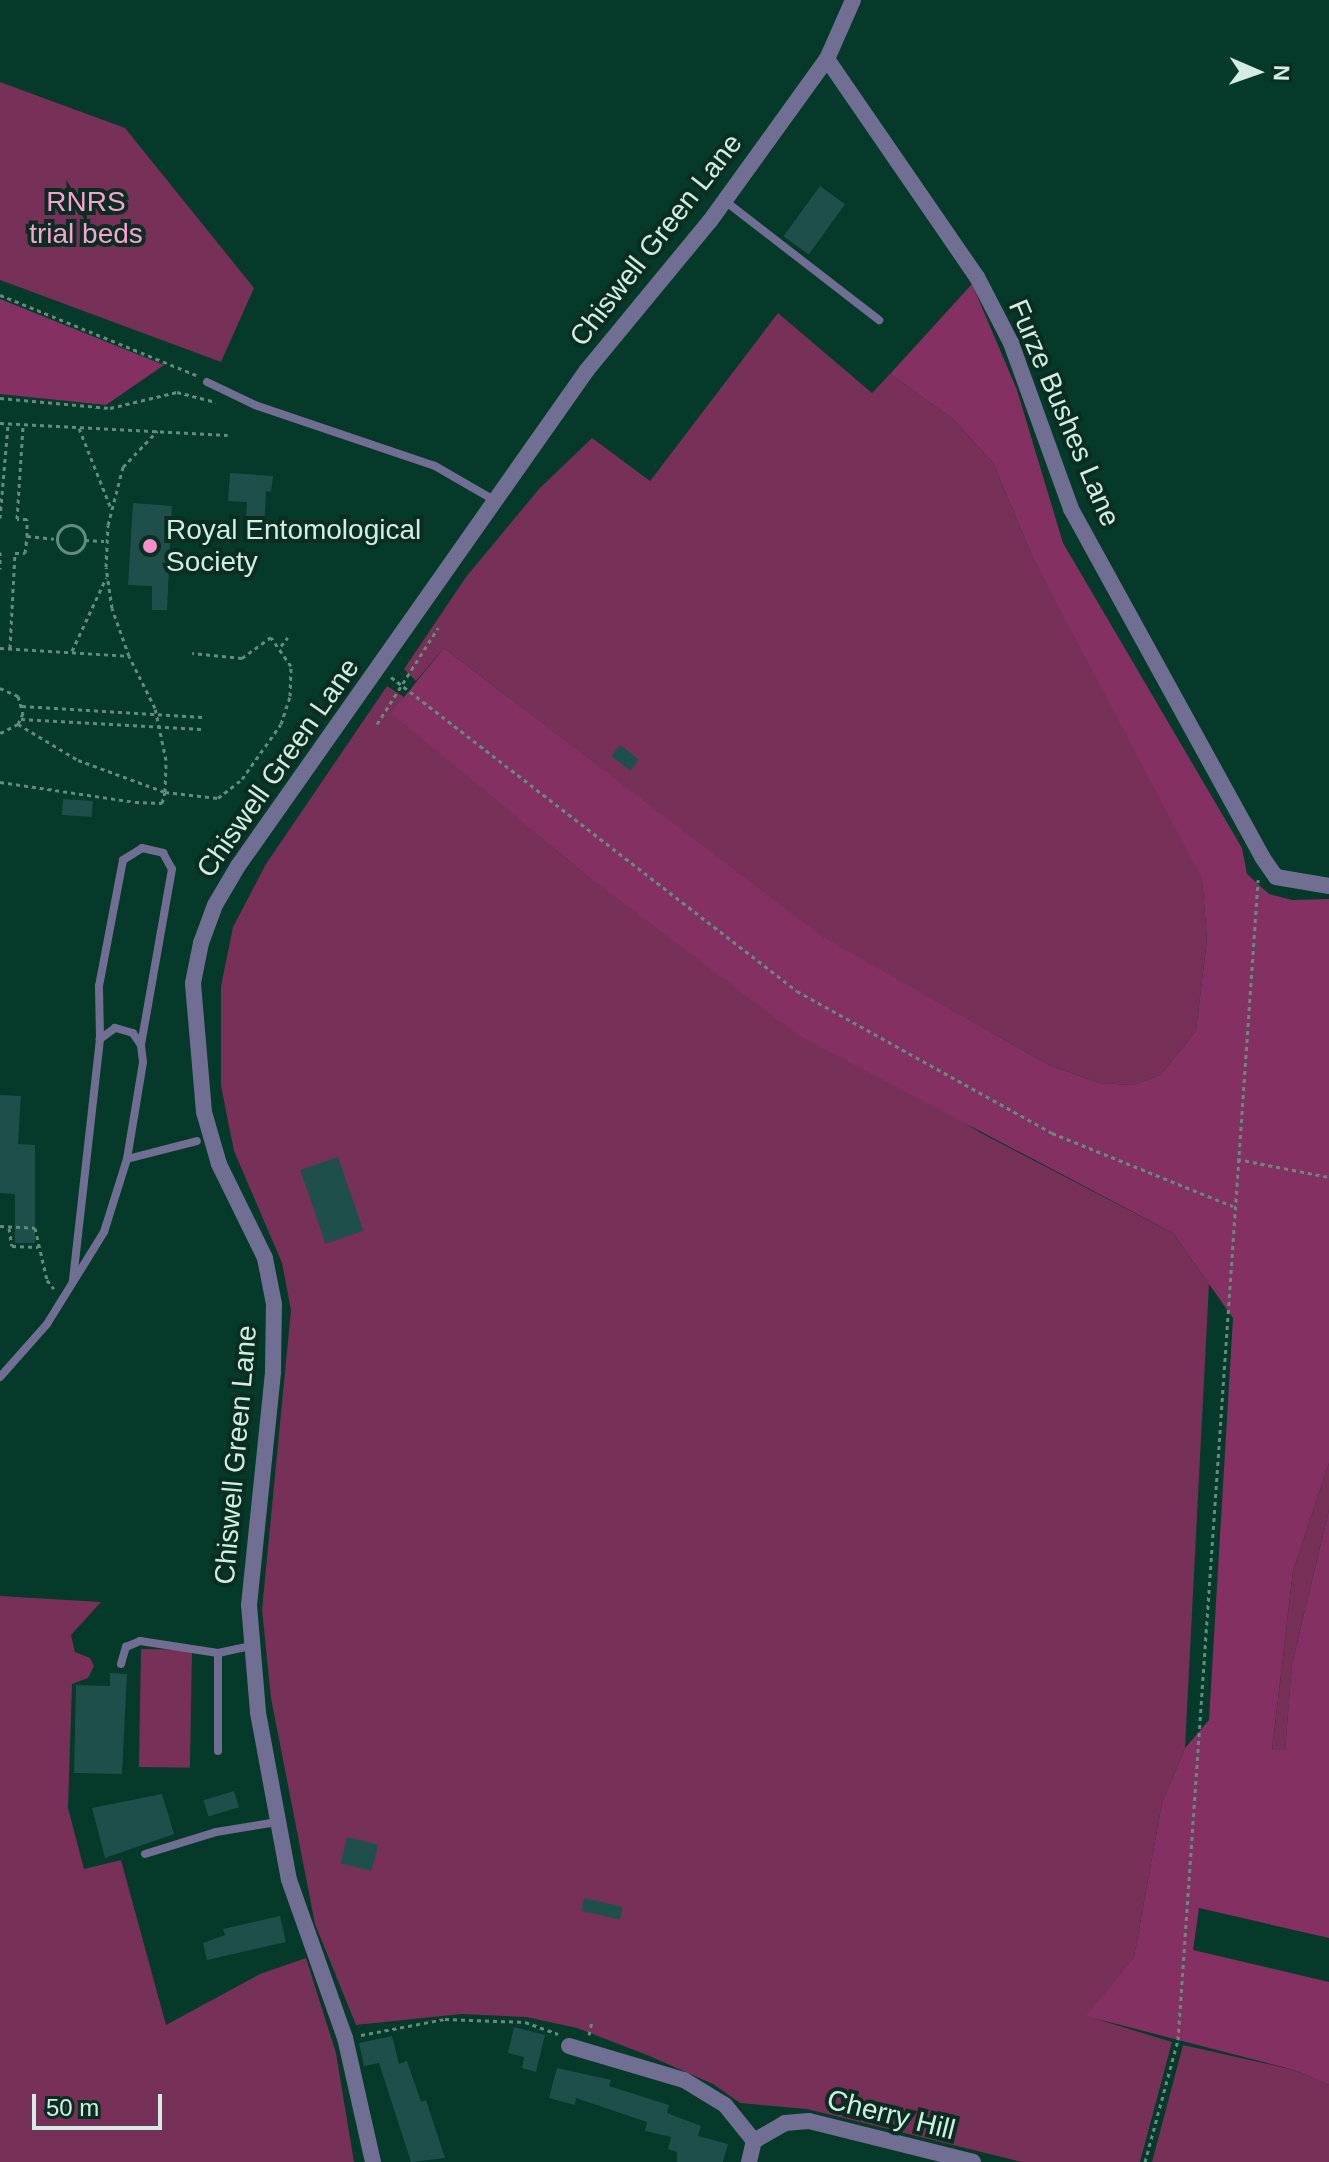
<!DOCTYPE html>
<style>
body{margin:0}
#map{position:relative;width:1329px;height:2162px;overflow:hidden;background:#05392a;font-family:Arial,sans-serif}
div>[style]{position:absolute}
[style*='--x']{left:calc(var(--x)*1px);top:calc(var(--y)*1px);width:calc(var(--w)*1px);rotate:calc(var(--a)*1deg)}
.green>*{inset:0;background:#773058;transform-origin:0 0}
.forest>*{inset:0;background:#853062}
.building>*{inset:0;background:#1f4f4b;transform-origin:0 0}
.path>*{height:3px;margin-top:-1.5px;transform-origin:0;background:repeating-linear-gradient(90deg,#638b7e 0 4px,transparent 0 8px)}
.path>.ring{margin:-1.5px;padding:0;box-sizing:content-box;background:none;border:3px solid #638b7e;border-radius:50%}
.lane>*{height:8px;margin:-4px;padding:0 4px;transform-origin:4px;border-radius:4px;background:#716e94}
.street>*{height:16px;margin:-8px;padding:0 8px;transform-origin:8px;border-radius:8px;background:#716e94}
.dots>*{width:22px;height:22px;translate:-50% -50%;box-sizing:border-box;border:4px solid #082d21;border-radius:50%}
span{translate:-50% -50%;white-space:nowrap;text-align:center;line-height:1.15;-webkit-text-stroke:8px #082d21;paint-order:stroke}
.park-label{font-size:28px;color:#fe9fd1}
.street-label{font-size:28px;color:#d4ede2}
.poi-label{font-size:28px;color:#d4ede2}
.left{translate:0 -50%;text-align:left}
.north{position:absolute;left:1217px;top:32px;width:80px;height:80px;-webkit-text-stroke:6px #082d21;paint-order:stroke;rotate:92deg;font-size:22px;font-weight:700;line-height:32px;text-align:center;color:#d4ede2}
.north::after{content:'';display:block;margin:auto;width:28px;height:36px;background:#d4ede2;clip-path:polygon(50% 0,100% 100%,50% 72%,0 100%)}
.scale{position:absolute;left:32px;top:2094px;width:130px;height:36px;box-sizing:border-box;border:4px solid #d4ede2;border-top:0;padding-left:10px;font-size:24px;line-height:28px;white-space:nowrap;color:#d4ede2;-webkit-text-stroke:6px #082d21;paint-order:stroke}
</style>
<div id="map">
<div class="green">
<i style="clip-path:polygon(0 82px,125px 128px,254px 288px,221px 362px,0 280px)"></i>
<i style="clip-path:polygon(778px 313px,872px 393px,890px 374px,953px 419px,993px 463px,1033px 558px,1180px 830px,1202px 879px,1207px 939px,1196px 1031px,1160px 1075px,1133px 1085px,1100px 1083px,1049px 1065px,819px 935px,444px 648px,416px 681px,404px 669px,466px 577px,539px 489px,592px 438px,650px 481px)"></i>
<i style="clip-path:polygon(387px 686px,404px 697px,392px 713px,580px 870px,979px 1132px,1173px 1233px,1209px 1284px,1185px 1748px,1162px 1803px,1134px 1957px,1087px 2016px,1172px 2042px,1140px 2162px,1022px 2162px,807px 2109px,740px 2103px,713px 2084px,647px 2055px,577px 2028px,526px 2017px,461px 2014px,356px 2025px,315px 1924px,271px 1698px,262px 1610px,291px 1310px,282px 1263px,234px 1151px,221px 1086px,221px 986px,233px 927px,266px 864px)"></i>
<i style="clip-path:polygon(1329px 1463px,1329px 1510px,1292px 1664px,1285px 1751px,1272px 1751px,1293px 1571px)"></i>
<i style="clip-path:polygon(0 1596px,101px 1602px,71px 1635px,75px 1652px,90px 1658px,94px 1666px,88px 1678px,72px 1684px,68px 1808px,84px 1869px,121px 1860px,166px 2025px,260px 1974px,306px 1958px,336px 2053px,354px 2162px,0 2162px)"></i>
<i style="left:141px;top:1649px;width:51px;height:118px;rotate:1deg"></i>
<i style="clip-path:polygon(1183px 2045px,1294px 2070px,1329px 2085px,1329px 2162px,1152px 2162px)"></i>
</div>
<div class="forest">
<i style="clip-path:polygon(972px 284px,1017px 390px,1063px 543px,1242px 848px,1247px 874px,1269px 894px,1292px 900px,1329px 899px,1329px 1463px,1293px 1571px,1272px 1750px,1285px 1750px,1292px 1664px,1329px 1510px,1329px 1938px,1199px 1908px,1193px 1950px,1329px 1982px,1329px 2085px,1294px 2070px,1086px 2016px,1134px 1957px,1162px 1803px,1185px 1748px,1209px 1720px,1233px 1318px,1173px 1233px,798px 1035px,580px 870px,391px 713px,444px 648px,820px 935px,1049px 1065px,1100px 1083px,1133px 1085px,1160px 1075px,1196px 1031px,1207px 939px,1202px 879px,1033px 558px,993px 463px,953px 419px,890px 374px)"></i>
<i style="clip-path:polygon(0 299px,164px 365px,106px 405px,0 394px)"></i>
</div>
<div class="building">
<i style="left:820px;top:186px;width:31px;height:62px;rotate:36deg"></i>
<i style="clip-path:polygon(230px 473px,273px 476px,271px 492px,266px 491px,264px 535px,245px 534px,247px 502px,228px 501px)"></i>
<i style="clip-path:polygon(133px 503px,172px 506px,167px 610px,152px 610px,152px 586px,128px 585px)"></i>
<i style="left:620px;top:745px;width:24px;height:14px;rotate:38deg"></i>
<i style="left:63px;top:799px;width:30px;height:16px;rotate:4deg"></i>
<i style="clip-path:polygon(0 1095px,21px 1096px,18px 1144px,35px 1145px,35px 1243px,15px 1243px,15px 1194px,0 1193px)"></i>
<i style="left:338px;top:1157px;width:78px;height:40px;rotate:71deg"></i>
<i style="clip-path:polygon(110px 1673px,127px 1674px,122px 1774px,74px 1773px,76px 1685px,110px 1686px)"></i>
<i style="left:234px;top:1791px;width:17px;height:32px;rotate:73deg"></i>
<i style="clip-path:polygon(162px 1794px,174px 1834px,105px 1858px,92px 1808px)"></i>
<i style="left:347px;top:1837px;width:32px;height:27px;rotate:14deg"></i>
<i style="left:584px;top:1898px;width:40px;height:13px;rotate:13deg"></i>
<i style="clip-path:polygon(280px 1916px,286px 1942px,207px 1960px,203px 1943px,225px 1935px,223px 1929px)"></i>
<i style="clip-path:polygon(514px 2027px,545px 2035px,536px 2072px,522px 2068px,524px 2057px,508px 2053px)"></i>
<i style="clip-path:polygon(392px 2036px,399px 2064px,407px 2061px,421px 2102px,426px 2100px,445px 2158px,411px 2162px,379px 2063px,364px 2066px,359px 2043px)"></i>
<i style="clip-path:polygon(557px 2068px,611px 2080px,609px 2086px,669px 2105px,667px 2113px,701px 2126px,698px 2136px,728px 2144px,723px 2162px,677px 2162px,677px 2152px,668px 2149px,671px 2137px,645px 2131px,647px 2122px,576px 2098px,575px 2105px,549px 2098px)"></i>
</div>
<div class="path">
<i style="--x:0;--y:295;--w:212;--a:22.2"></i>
<i style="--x:0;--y:398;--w:110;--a:5.2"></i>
<i style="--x:110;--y:408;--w:69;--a:-13.4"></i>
<i style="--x:177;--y:392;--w:40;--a:14.4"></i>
<i style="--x:0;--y:423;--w:228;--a:3"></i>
<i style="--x:79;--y:428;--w:84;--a:68.3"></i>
<i style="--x:0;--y:518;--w:93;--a:-85.1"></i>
<i class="ring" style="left:57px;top:525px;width:25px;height:25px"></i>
<i style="--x:27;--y:536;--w:27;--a:6"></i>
<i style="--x:85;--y:540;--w:19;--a:3"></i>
<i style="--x:0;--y:552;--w:17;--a:90"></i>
<i style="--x:281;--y:646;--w:11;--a:-52"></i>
<i style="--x:0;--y:648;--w:129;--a:3.5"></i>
<i style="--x:129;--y:656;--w:51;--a:-109.5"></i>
<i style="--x:112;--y:608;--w:41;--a:-98.3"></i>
<i style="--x:106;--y:567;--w:42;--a:-87.3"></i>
<i style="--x:108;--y:525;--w:60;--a:-75.5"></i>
<i style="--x:123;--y:467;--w:50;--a:-46.6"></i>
<i style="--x:10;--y:648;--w:95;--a:-87"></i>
<i style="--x:15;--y:553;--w:10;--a:0"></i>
<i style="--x:25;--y:553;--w:17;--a:-83"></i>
<i style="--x:27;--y:536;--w:17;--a:-90"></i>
<i style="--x:27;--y:519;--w:10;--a:180"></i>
<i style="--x:17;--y:519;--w:94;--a:-86.3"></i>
<i style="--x:72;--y:651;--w:81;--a:-65"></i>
<i style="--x:391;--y:677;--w:513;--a:37.72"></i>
<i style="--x:797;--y:991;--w:292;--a:29.1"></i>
<i style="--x:1052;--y:1133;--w:195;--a:22"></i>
<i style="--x:0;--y:688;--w:20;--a:24"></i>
<i style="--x:18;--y:696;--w:18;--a:74"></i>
<i style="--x:23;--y:713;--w:12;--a:114"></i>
<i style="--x:18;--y:724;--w:20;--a:153"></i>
<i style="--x:22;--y:706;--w:181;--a:3.5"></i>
<i style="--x:21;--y:719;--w:181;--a:3.2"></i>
<i style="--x:18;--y:724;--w:70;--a:31"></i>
<i style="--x:78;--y:760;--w:93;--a:20.2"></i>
<i style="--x:165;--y:792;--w:32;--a:-88"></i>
<i style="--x:166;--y:760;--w:53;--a:-101.9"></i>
<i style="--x:155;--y:708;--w:58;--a:-116.6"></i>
<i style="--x:377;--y:724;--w:114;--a:-57.6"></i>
<i style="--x:0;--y:782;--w:136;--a:8.4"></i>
<i style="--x:135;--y:802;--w:27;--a:2"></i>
<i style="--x:162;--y:803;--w:11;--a:-75"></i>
<i style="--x:165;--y:792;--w:53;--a:6.5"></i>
<i style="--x:218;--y:798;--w:31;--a:-38"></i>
<i style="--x:242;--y:779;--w:67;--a:-54.7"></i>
<i style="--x:281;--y:724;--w:29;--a:-72"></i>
<i style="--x:290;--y:696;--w:30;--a:-88"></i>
<i style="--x:291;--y:666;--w:35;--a:-125"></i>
<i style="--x:271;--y:637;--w:36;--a:144"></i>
<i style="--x:242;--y:658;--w:50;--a:-174.3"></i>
<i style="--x:1237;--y:1159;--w:94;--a:11.1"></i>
<i style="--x:0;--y:1226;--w:35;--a:3"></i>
<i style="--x:35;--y:1228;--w:53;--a:77"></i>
<i style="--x:47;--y:1280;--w:11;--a:52"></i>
<i style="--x:9;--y:1228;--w:18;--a:81"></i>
<i style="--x:12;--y:1246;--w:26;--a:2"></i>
<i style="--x:361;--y:2035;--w:86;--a:-10.8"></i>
<i style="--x:445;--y:2019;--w:80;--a:2.1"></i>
<i style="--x:525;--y:2022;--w:35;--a:20"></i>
<i style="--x:589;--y:2035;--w:14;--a:-78"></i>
<i style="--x:1145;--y:2162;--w:126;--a:-74.9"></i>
<i style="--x:1178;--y:2040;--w:1163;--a:-86.05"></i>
</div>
<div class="lane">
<i style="--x:725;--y:201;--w:195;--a:37.7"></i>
<i style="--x:207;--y:382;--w:53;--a:25.6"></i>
<i style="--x:255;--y:405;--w:190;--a:18.7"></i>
<i style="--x:435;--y:466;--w:68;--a:30"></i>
<i style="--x:100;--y:1039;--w:53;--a:-91.1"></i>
<i style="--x:99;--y:986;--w:128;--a:-79.2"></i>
<i style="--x:123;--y:860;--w:22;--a:-32"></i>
<i style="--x:142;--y:848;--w:22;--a:13"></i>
<i style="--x:163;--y:853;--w:18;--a:61"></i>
<i style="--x:172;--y:869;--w:178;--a:100"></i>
<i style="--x:127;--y:1159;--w:72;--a:-14.4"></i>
<i style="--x:0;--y:1377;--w:71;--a:-48.4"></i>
<i style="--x:47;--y:1324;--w:108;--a:-58.2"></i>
<i style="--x:104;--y:1232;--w:77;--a:-72.5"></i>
<i style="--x:127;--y:1159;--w:98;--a:-80.6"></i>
<i style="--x:143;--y:1062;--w:17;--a:-97"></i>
<i style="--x:141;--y:1045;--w:14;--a:-124"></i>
<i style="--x:133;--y:1033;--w:19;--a:-164"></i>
<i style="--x:115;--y:1028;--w:19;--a:144"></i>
<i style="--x:100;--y:1039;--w:244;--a:96.4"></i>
<i style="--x:218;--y:1653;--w:98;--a:90"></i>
<i style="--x:121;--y:1664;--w:18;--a:-74"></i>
<i style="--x:126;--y:1647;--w:15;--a:-23"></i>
<i style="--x:140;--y:1641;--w:79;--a:8.7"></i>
<i style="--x:218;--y:1653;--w:34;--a:-12"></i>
<i style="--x:145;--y:1854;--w:74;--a:-17.2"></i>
<i style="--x:216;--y:1832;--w:62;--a:-9.3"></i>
</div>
<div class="street">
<i style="--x:827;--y:59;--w:265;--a:55.5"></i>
<i style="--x:977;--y:277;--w:74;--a:62.7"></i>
<i style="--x:1011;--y:343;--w:177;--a:70.1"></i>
<i style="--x:1071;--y:509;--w:397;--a:61.2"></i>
<i style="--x:1262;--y:857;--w:24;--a:55"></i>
<i style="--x:1276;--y:877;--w:54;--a:9.6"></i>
<i style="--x:569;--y:2046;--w:120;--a:16.5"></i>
<i style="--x:684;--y:2080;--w:48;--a:31.4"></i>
<i style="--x:725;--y:2105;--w:46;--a:51.1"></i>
<i style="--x:754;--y:2141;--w:36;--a:-30"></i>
<i style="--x:785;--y:2123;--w:24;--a:-5"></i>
<i style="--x:809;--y:2121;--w:169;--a:14"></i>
<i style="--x:373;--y:2162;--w:127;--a:-102.7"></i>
<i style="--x:345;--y:2038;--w:168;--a:-109.5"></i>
<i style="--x:289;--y:1880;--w:171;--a:-100.5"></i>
<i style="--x:258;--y:1712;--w:107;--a:-94.8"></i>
<i style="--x:249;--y:1605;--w:234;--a:-84.1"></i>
<i style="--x:273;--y:1372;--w:68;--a:-89.2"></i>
<i style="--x:274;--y:1304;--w:47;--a:-101.1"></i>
<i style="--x:265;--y:1258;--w:105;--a:-116.1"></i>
<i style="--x:219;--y:1164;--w:54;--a:-106.1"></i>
<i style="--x:204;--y:1112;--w:129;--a:-94.9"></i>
<i style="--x:193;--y:983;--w:41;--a:-78.7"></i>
<i style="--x:201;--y:943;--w:40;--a:-69.8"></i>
<i style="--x:215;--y:905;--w:45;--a:-59.5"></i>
<i style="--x:238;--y:866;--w:606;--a:-54.87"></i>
<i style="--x:587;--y:370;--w:193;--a:-50.5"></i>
<i style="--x:710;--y:221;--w:200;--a:-54.2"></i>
<i style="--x:827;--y:59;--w:64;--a:-66.2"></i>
<i style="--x:749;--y:2162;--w:22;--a:-77"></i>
</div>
<div class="dots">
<i style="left:150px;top:546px;background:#f98fc8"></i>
</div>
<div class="park-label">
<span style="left:86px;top:218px">RNRS<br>trial beds</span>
</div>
<div class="street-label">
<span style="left:656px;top:240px;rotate:-52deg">Chiswell Green Lane</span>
<span style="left:1064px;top:413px;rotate:67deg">Furze Bushes Lane</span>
<span style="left:278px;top:768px;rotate:-55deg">Chiswell Green Lane</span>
<span style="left:236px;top:1455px;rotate:-85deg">Chiswell Green Lane</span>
<span style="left:891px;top:2115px;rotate:14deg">Cherry Hill</span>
</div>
<div class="poi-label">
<span class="left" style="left:166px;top:546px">Royal Entomological<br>Society</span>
</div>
<div class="north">N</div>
<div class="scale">50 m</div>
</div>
